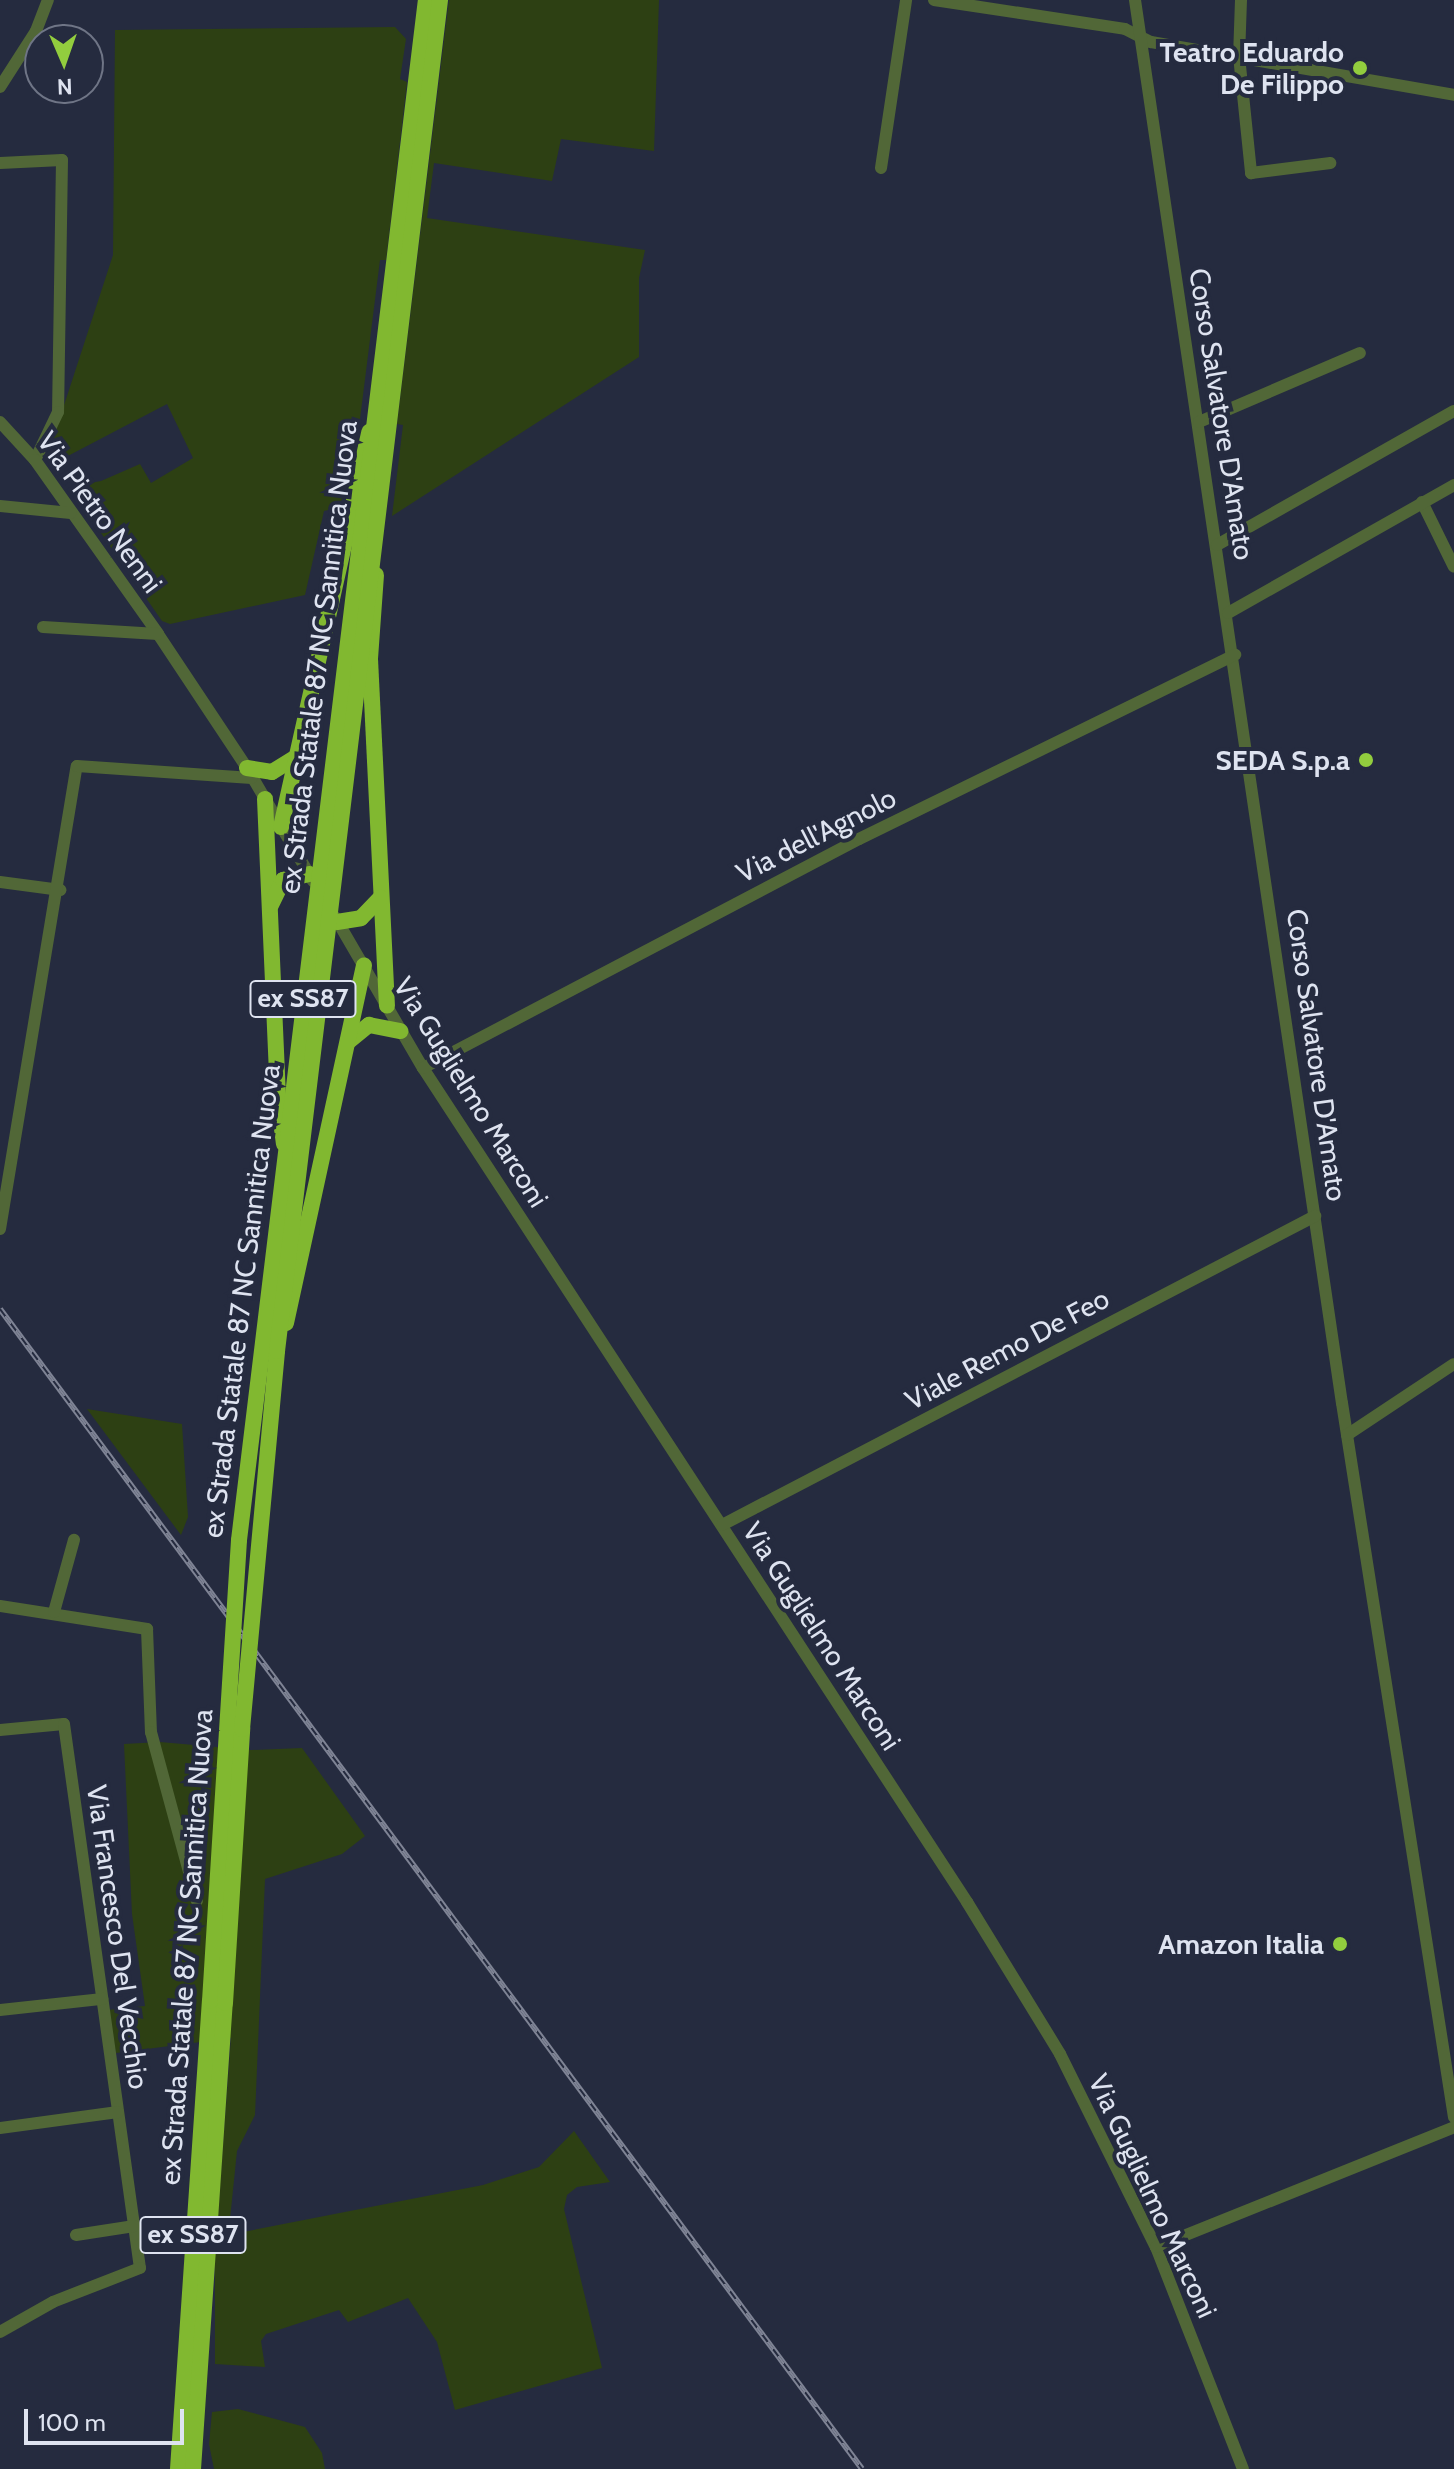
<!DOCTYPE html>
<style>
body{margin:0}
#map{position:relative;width:1454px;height:2469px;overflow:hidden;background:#252b3f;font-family:Cabin,sans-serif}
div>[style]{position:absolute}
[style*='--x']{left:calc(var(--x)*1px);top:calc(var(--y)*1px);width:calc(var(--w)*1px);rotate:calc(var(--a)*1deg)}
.green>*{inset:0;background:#2d4013}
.minor>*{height:12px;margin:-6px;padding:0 6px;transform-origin:6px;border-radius:6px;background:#516737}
.highway>*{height:16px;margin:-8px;padding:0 8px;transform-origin:8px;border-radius:8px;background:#81b830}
.rail>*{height:6px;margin-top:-3px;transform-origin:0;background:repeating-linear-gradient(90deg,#252b3f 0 9px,#7f8495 0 18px);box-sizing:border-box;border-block:2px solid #7f8495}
.highway-bridge>*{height:16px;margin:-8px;padding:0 8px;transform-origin:8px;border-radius:8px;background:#81b830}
.dots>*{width:22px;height:22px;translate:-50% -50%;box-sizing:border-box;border:4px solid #252b3f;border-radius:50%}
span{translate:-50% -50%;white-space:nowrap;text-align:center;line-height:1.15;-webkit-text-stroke:8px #252b3f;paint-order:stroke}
.shield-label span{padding:2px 6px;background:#252b3f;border:2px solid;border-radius:6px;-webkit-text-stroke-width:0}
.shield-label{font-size:26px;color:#dee3f0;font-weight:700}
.poi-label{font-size:28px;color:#dee3f0;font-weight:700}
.right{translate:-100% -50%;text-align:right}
.street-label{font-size:28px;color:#dee3f0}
.north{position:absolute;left:24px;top:24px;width:80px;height:80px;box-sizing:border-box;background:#252b3f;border:2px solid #6f7586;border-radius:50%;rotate:178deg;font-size:22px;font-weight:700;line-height:32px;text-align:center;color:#dee3f0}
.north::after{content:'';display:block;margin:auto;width:28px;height:36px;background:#92cd3e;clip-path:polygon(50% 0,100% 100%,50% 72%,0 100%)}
.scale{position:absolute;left:24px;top:2409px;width:160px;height:36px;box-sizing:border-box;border:4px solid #dee3f0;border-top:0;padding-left:10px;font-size:24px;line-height:28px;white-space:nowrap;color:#dee3f0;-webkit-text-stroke:6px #252b3f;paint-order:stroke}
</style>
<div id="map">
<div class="green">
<i style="clip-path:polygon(449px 0,659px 0,654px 151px,561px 139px,552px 181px,434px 163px,427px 218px,645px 250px,639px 278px,639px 357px,392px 516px,403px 425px,397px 424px)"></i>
<i style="clip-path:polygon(395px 27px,406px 39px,400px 79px,407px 82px,386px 260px,380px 260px,360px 419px,351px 419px,341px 507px,324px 511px,305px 595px,170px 624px,162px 621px,74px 494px,79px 485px,101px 481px,140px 464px,151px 483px,193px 458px,167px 404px,64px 458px,52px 442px,113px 255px,115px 30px)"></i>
<i style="clip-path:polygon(87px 1409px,182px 1424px,188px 1517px,181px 1535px)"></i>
<i style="clip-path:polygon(160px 1742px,251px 1750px,302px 1748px,365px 1836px,342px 1854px,265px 1879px,255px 2115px,237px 2151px,229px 2229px,238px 2233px,483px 2185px,539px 2167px,574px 2131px,610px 2182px,577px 2187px,567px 2195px,564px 2209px,602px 2368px,455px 2410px,437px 2342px,408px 2298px,348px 2322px,339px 2310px,266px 2334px,261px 2341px,265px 2367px,215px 2364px,215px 2253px,231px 2038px,116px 2053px,108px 2010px,145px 2006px,132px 1914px,124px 1744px)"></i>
<i style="clip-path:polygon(238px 2409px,305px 2427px,322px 2453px,325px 2469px,214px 2469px,209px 2444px,212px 2412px)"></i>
</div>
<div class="minor">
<i style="--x:934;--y:0;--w:193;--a:8.6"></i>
<i style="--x:1125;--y:29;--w:29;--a:27"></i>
<i style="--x:1151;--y:42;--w:308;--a:9.9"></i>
<i style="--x:1135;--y:0;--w:1418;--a:81.61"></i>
<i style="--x:1342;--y:1403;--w:723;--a:81.09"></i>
<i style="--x:1241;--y:0;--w:56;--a:92"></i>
<i style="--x:1239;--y:56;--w:118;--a:84.1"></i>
<i style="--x:1251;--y:173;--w:80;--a:-7.2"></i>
<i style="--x:0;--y:87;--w:67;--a:-57.3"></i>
<i style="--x:36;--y:31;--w:33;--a:-69"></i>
<i style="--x:0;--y:163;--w:62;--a:-2.8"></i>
<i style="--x:62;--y:160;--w:252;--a:90.9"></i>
<i style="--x:58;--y:412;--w:53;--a:115.6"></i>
<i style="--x:881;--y:168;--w:170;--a:-81.5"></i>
<i style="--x:0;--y:422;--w:52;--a:47.4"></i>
<i style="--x:35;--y:460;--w:213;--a:54.7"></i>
<i style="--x:158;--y:634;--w:161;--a:56.4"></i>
<i style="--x:247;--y:768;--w:131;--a:59.7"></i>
<i style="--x:1199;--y:422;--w:175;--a:-23.2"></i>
<i style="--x:1422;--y:502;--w:72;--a:63.8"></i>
<i style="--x:0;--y:506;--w:71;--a:5.6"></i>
<i style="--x:1217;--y:545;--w:272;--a:-29.5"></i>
<i style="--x:1228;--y:613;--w:260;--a:-29.5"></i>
<i style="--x:43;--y:627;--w:115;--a:3.5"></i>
<i style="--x:0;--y:882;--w:61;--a:7.6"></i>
<i style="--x:335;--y:917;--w:175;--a:59.8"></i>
<i style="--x:423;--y:1068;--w:996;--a:56.88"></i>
<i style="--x:967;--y:1902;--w:178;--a:58.5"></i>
<i style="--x:1060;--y:2054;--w:216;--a:63.6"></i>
<i style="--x:1156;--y:2247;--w:238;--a:68.6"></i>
<i style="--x:423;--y:1068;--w:492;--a:-27.7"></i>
<i style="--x:859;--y:839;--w:419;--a:-26.1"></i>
<i style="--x:0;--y:1229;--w:469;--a:-80.6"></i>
<i style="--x:77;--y:766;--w:175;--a:3.9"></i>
<i style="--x:1347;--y:1435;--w:128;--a:-33.6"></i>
<i style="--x:722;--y:1525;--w:669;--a:-27.52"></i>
<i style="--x:0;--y:1606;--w:149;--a:8.9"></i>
<i style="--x:147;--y:1629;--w:103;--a:87.8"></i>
<i style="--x:151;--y:1732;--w:175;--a:74.8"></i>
<i style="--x:54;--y:1612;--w:75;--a:-74.5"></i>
<i style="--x:0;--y:1730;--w:64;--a:-5.4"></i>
<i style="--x:64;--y:1724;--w:549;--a:82.05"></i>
<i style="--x:140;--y:2268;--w:93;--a:158.7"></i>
<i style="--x:53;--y:2302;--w:61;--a:150.5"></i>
<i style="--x:0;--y:2010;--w:103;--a:-6.2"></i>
<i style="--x:0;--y:2128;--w:119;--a:-7.7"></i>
<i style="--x:76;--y:2235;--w:59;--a:-8.8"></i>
<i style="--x:1156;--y:2247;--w:321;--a:-21.9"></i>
</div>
<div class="highway">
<i style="--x:376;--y:575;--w:84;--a:94.1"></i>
<i style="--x:370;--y:659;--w:347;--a:87.2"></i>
<i style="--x:247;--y:768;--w:25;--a:9"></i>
<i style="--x:272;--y:772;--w:28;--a:-32"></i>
<i style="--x:265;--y:799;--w:299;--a:87.5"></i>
<i style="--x:278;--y:1098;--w:46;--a:82.6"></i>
<i style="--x:281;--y:827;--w:405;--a:-77.4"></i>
<i style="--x:271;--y:905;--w:28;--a:-64"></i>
<i style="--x:283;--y:880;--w:27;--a:-13"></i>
<i style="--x:337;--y:922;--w:24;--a:-9"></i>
<i style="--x:361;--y:918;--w:28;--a:-46"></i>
<i style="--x:349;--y:1041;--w:26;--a:-39"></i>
<i style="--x:369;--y:1025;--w:32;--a:11"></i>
<i style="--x:286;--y:1323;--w:366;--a:-77.7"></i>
<i style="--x:178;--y:2469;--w:469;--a:-86.1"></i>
<i style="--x:193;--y:2469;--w:467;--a:-86.1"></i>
</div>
<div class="rail">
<i style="--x:0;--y:1309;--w:1445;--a:53.38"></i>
</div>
<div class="highway-bridge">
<i style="--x:210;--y:2001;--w:462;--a:-86.4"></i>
<i style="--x:239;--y:1540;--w:1551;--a:-83.08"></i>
<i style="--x:225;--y:2003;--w:275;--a:-86.4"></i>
<i style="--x:242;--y:1729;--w:380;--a:-84.7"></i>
<i style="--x:277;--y:1351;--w:1361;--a:-83.12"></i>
</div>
<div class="dots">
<i style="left:1360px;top:68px;background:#92cd3e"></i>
<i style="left:1366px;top:760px;background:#92cd3e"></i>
<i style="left:1340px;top:1944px;background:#92cd3e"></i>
</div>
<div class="shield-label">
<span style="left:303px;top:999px">ex SS87</span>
<span style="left:193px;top:2235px">ex SS87</span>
</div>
<div class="poi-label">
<span class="right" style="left:1344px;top:68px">Teatro Eduardo<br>De Filippo</span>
<span class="right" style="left:1350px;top:760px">SEDA S.p.a</span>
<span class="right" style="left:1324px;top:1944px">Amazon Italia</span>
</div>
<div class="street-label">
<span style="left:1222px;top:414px;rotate:81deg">Corso Salvatore D'Amato</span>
<span style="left:100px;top:512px;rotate:54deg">Via Pietro Nenni</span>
<span style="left:318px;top:657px;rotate:-83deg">ex Strada Statale 87 NC Sannitica Nuova</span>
<span style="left:816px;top:835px;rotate:-27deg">Via dell'Agnolo</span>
<span style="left:1317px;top:1055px;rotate:82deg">Corso Salvatore D'Amato</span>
<span style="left:471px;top:1092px;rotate:58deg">Via Guglielmo Marconi</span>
<span style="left:241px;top:1301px;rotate:-83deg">ex Strada Statale 87 NC Sannitica Nuova</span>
<span style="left:1007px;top:1349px;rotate:-28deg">Viale Remo De Feo</span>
<span style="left:822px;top:1636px;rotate:57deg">Via Guglielmo Marconi</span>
<span style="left:118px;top:1937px;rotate:82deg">Via Francesco Del Vecchio</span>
<span style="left:186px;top:1947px;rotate:-86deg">ex Strada Statale 87 NC Sannitica Nuova</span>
<span style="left:1153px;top:2196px;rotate:65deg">Via Guglielmo Marconi</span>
</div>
<div class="north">N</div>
<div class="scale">100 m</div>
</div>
